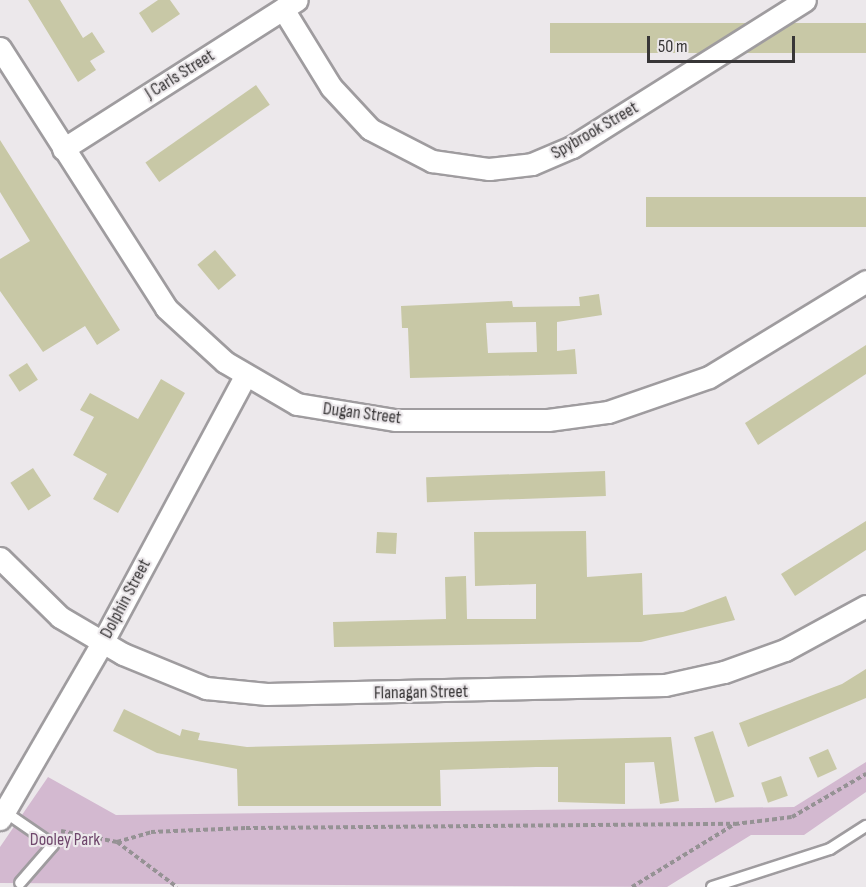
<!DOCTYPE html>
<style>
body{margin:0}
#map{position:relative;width:866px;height:887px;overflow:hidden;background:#ece8eb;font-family:"Sofia Sans Condensed",sans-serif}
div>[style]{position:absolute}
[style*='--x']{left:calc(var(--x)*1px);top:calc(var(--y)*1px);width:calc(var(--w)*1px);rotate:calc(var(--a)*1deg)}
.green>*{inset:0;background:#d3b9d0}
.building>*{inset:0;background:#c8c8a6;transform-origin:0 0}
.path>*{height:4px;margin-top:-2px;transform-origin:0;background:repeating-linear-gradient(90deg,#959294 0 4.5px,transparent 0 7.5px)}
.roads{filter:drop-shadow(2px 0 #9f9c9f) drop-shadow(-2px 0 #9f9c9f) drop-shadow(0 2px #9f9c9f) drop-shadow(0 -2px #9f9c9f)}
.service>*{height:10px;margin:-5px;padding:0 5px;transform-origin:5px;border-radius:5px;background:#fff}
.minor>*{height:21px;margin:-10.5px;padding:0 10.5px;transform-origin:10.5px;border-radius:10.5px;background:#fff}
span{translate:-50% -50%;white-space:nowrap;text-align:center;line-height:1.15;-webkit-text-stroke:4.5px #ece8eb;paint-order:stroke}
.street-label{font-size:18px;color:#383637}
.park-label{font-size:18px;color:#6f476c}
.scale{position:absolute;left:647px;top:36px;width:148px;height:27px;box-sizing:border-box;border:3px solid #383637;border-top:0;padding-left:8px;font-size:18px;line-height:21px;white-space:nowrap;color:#383637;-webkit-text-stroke:4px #ece8eb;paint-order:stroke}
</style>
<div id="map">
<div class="green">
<i style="clip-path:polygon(866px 762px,866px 792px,804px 835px,751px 835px,667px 887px,0 883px,0 847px,48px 777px,116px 815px,794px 807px)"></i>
</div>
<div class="building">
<i style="clip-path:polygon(28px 0,60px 0,83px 38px,92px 32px,105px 52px,90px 61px,96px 70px,78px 82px)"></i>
<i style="clip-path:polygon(158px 0,170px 0,180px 14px,152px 33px,139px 13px)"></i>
<i style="left:866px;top:23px;width:30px;height:316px;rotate:90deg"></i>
<i style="left:256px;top:85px;width:24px;height:135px;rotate:55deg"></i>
<i style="clip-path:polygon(0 140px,120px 330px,97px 345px,85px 326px,43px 352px,0 291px,0 259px,30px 241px,0 192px)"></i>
<i style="left:866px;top:197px;width:30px;height:220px;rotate:90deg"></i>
<i style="left:215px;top:250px;width:33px;height:23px;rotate:50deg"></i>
<i style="clip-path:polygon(evenodd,599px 294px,602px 315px,557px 322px,557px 351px,575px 349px,577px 374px,410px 378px,408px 328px,402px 328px,401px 306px,512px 301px,513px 307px,580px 306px,579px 297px,599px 294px,536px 322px,537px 352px,488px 353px,486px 323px,536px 322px)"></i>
<i style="clip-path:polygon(866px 345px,866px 374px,758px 445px,745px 423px)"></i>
<i style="left:27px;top:363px;width:20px;height:22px;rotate:57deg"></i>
<i style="clip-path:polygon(161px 379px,185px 393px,118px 513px,93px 499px,107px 474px,73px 455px,94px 417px,80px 410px,90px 393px,138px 419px)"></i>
<i style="left:33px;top:468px;width:33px;height:27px;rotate:57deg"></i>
<i style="left:605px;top:471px;width:25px;height:179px;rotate:88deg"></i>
<i style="clip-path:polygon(866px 521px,866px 550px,795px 596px,781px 574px)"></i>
<i style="clip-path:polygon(586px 531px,587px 577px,642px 573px,643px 615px,683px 612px,726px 596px,735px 620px,641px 642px,334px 647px,333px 622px,446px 619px,445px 577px,466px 576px,467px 619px,536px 619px,536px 584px,475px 586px,474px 532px)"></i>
<i style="left:377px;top:532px;width:20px;height:21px;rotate:3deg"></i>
<i style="clip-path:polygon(866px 669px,866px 698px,748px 747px,739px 723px,842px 684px)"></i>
<i style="clip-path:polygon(124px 709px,180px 736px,182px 729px,200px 733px,198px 740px,247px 747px,671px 737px,679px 801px,660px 804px,654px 762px,625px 763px,625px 804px,558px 802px,558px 767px,536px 767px,440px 770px,441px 806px,238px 806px,237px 769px,157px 753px,113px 731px)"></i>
<i style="left:713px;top:731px;width:69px;height:20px;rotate:72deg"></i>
<i style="left:828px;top:749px;width:22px;height:21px;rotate:66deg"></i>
<i style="left:781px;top:776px;width:21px;height:21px;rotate:71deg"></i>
</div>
<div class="path">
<i style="--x:61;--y:831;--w:57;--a:11.1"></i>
<i style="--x:117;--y:842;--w:75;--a:36.9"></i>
<i style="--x:117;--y:842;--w:35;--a:-16"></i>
<i style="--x:151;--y:832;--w:95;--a:-2.4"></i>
<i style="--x:246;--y:828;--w:489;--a:-0.5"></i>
<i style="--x:632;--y:887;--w:121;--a:-31.5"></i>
<i style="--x:735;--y:824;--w:57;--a:-7"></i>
<i style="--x:792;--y:817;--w:86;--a:-30.2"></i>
</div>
<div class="roads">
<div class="service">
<i style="--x:5;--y:812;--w:58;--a:34.5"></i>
<i style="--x:53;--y:845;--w:50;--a:131"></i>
<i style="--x:712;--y:887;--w:124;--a:-17.9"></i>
<i style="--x:830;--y:849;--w:43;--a:-32.6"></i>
</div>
<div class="minor">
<i style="--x:283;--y:9;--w:92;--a:58.4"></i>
<i style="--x:331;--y:87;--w:57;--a:47.1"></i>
<i style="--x:370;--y:129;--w:70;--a:27.3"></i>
<i style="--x:432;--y:161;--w:58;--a:8"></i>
<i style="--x:489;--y:169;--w:43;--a:-6.6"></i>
<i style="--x:532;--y:164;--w:43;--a:-23"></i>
<i style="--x:572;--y:147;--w:275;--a:-32.2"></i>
<i style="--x:0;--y:48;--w:308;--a:57.4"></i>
<i style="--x:166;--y:308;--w:80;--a:42.5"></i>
<i style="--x:225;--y:362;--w:83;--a:30.3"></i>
<i style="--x:297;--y:404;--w:99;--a:9.3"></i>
<i style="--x:395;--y:420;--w:153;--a:0"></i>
<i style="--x:548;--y:420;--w:61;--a:-7.6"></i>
<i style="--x:608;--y:412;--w:107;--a:-19.1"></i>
<i style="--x:709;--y:377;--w:184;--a:-31.4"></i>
<i style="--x:63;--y:149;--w:277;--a:-32.5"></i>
<i style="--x:0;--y:558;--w:84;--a:44.5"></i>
<i style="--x:60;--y:617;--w:73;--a:30.4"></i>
<i style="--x:123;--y:654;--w:90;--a:22.3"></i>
<i style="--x:206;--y:688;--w:61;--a:5.6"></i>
<i style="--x:267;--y:694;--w:398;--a:-1.3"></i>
<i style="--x:665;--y:685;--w:60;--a:-12.4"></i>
<i style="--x:724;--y:672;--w:65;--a:-19.8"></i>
<i style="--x:785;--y:650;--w:92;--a:-28.5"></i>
<i style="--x:0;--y:819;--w:203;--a:-59.9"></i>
<i style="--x:102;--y:643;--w:303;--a:-61.8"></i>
</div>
</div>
<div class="street-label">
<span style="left:180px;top:75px;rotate:-32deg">J Carls Street</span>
<span style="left:595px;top:131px;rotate:-30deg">Spybrook Street</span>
<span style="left:362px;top:414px;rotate:7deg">Dugan Street</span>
<span style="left:126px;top:599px;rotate:-62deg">Dolphin Street</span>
<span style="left:421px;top:693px;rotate:-1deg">Flanagan Street</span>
</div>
<div class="park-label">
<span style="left:65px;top:840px">Dooley Park</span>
</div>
<div class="scale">50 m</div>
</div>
